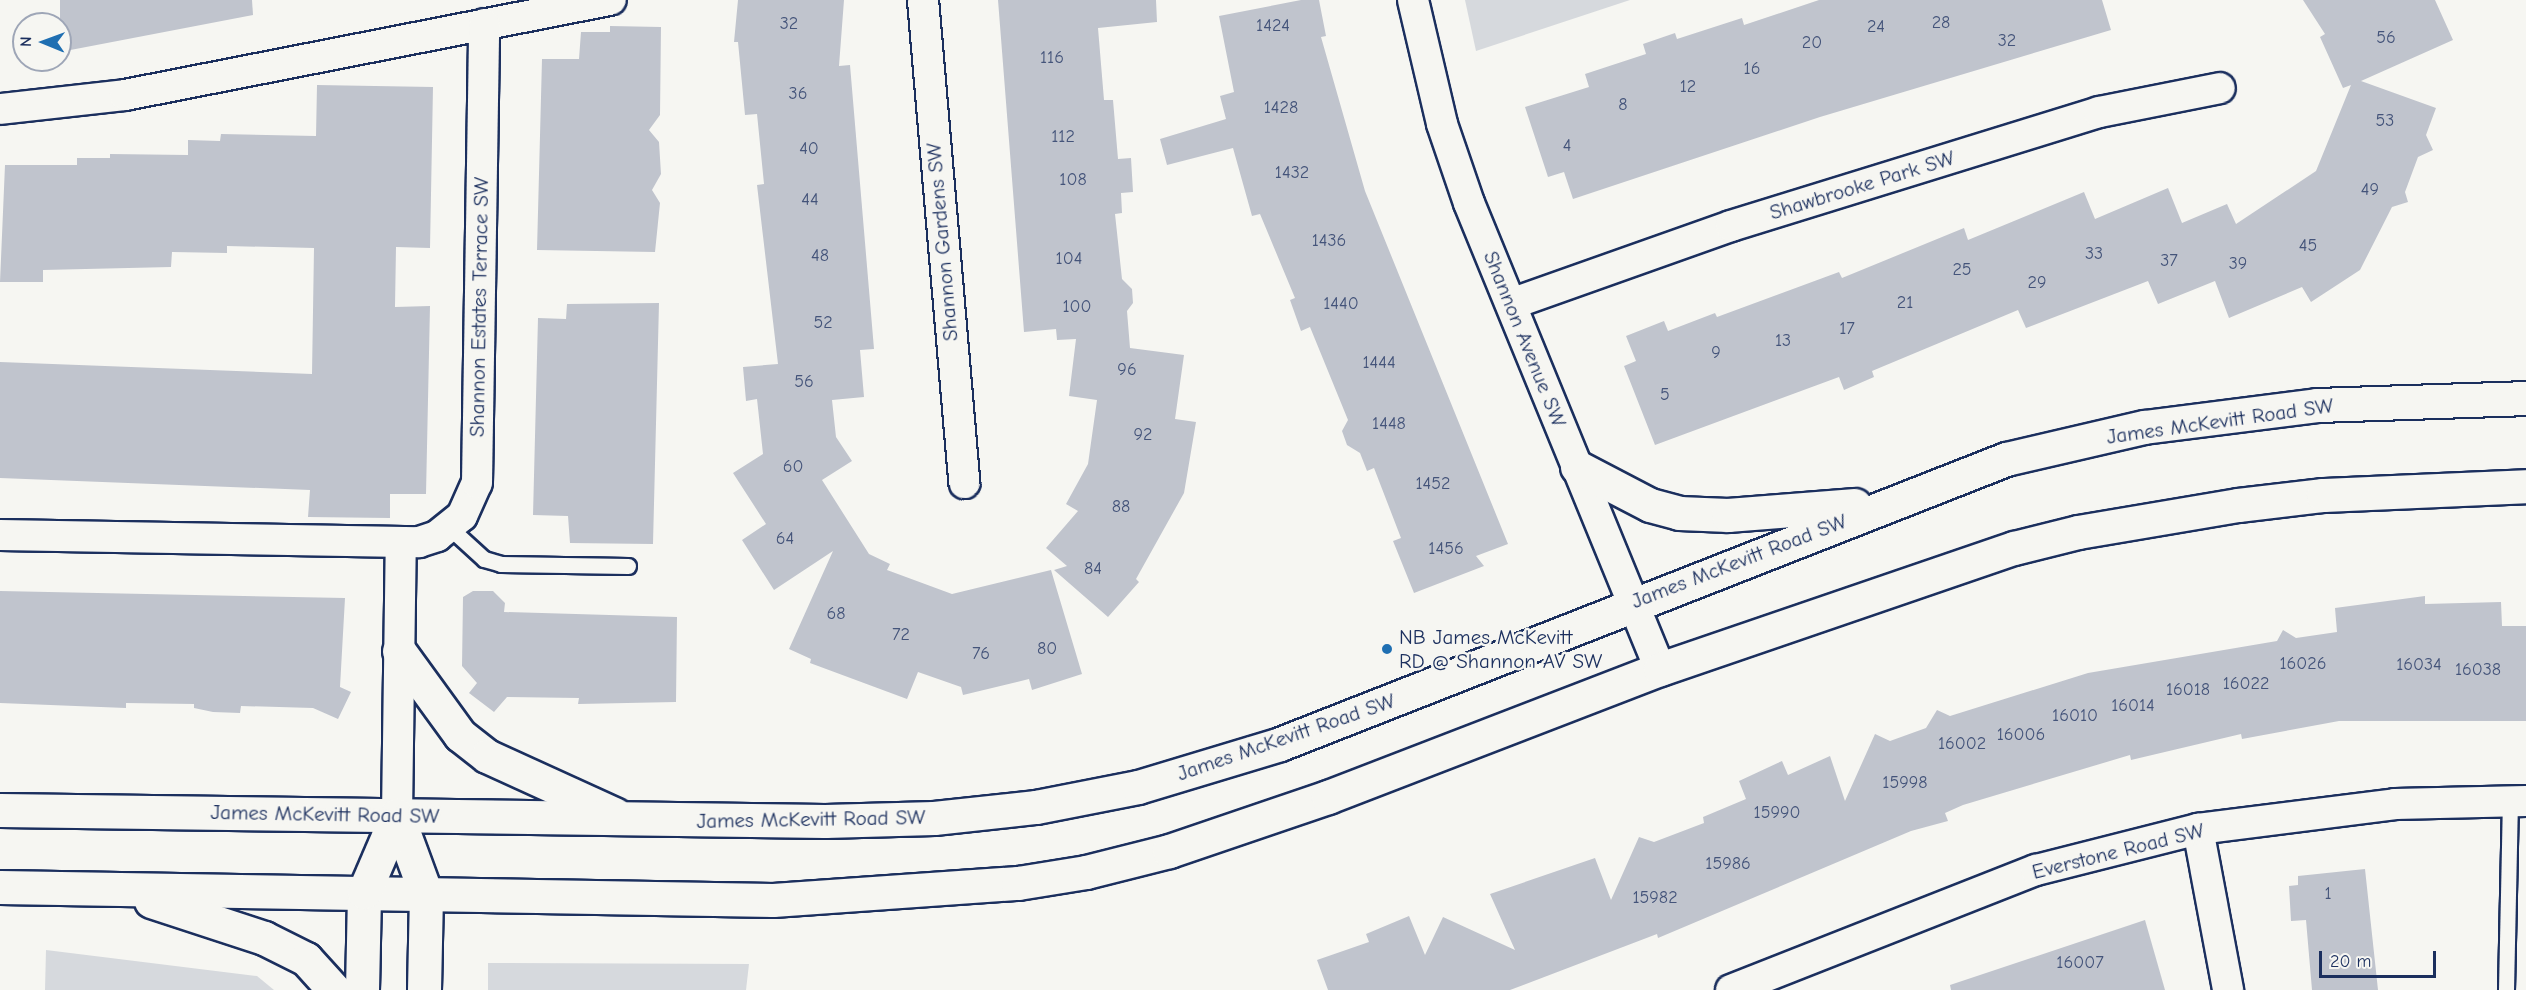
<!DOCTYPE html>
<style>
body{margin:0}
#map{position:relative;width:2526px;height:990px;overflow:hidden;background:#f6f6f2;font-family:"Comic Neue",sans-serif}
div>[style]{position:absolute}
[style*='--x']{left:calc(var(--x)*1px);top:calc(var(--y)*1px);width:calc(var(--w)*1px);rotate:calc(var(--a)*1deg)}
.green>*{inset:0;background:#d6d9dd}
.building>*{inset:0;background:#c0c4cd}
.roads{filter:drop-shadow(2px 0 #1b2f5e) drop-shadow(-2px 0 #1b2f5e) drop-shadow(0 2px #1b2f5e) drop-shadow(0 -2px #1b2f5e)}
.lane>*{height:15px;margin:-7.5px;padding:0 7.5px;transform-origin:7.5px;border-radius:7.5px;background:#f6f6f2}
.street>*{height:30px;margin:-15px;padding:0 15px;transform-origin:15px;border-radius:15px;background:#f6f6f2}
.secondary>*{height:33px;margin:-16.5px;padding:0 16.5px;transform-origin:16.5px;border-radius:16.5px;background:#f6f6f2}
.dots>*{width:16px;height:16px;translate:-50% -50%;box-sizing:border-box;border:3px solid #f6f6f2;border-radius:50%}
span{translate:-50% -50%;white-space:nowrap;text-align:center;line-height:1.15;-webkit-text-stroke:5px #f6f6f2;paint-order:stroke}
.number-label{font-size:18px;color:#44547a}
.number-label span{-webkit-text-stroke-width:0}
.street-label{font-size:21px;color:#1b2f5e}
.poi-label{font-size:21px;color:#1b2f5e}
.left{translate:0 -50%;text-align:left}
.north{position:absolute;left:12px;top:12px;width:60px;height:60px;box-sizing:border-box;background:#f6f6f2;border:2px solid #9ea6b7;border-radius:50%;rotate:271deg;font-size:16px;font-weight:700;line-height:24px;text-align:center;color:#1b2f5e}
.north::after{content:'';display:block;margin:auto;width:21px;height:27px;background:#1f6fb2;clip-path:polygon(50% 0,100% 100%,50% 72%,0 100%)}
.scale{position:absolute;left:2319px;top:951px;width:117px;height:27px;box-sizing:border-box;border:3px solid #1b2f5e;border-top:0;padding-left:8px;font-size:18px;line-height:21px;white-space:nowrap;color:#1b2f5e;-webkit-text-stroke:4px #f6f6f2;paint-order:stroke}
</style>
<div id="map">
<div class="green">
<i style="clip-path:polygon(1465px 0,1630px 0,1476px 51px)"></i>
<i style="clip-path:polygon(46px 950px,257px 976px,274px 990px,45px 990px)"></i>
<i style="clip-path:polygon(488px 963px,489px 963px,749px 964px,746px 990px,488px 990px)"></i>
</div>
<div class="building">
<i style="clip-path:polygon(60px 0,252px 0,253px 15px,60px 52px)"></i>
<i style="clip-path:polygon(738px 0,844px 0,839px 66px,850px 65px,874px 349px,860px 350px,864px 397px,832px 400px,836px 437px,852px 461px,822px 480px,869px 554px,890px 564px,887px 570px,952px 594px,1051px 570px,1082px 674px,1032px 690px,1029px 679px,963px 695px,961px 687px,918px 672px,907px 699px,810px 663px,811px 659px,789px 649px,833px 551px,774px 590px,742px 540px,766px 524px,733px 473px,763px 454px,757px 399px,746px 401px,743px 367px,778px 364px,757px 185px,764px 184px,757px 114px,745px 115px,738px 42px,734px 42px)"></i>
<i style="clip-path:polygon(998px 0,1156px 0,1157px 22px,1098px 28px,1104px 100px,1113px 100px,1118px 159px,1131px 158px,1133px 192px,1121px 193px,1122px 213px,1115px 214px,1122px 279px,1132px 289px,1133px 303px,1127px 311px,1130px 348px,1184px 355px,1175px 419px,1196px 422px,1184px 493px,1136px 579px,1139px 582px,1108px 617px,1054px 570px,1067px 566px,1046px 548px,1078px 511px,1066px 504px,1088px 464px,1097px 400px,1069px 396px,1076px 339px,1057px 340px,1056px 329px,1024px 332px)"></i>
<i style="clip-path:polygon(1301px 0,1319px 0,1326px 36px,1321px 37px,1365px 191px,1508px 544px,1476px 556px,1484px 566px,1414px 593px,1393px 541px,1401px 538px,1374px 468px,1367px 471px,1360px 453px,1347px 445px,1342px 431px,1348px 420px,1310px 327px,1301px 331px,1290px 300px,1295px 298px,1260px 214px,1252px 216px,1233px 148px,1167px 165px,1160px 139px,1226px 119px,1220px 96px,1234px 92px,1219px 16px)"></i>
<i style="clip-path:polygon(1819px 0,2102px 0,2111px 30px,1820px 117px,1573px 199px,1564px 172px,1548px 177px,1525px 107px,1589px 87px,1585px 74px,1646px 54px,1643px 44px,1675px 33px,1677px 39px,1742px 18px,1744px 25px)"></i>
<i style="clip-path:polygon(2303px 0,2435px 0,2453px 40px,2361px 81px,2436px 108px,2426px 135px,2433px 150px,2418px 157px,2405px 192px,2408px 202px,2392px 207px,2360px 270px,2311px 302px,2302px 287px,2229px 318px,2215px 281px,2158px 304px,2148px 281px,2026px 328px,2018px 310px,1872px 371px,1874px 377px,1844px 390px,1839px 377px,1655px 445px,1624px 366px,1636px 361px,1626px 336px,1664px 321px,1668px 331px,1715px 313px,1717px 317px,1839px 272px,1842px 278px,1964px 228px,1968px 240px,2084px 192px,2095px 219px,2168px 188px,2182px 223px,2227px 204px,2236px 224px,2316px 171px,2351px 85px,2343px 88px,2320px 37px,2325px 34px)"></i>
<i style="clip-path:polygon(610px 26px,661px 27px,660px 115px,649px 130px,659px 142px,661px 174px,652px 190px,660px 203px,655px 252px,537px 250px,542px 59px,579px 59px,581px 32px,610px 32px)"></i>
<i style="clip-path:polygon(317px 85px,433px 87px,430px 248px,396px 247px,395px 307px,430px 306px,426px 494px,390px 494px,390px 518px,308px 517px,310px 490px,0 478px,0 362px,312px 374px,314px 248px,227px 246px,227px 253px,172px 252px,171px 267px,43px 270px,43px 282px,0 282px,5px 165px,77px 165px,77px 158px,110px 158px,110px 154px,188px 155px,188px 140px,220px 141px,221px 134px,316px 136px)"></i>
<i style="clip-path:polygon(659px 303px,653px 544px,570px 543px,568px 516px,533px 515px,538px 318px,566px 319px,567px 304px)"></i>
<i style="clip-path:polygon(0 591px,345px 598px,340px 687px,351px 692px,338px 719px,313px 708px,241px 706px,240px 713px,213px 712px,194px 708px,194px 704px,126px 703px,126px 708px,0 703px)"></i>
<i style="clip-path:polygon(473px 591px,493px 591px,505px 603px,504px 612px,677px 617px,676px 702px,578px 704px,579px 698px,507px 697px,494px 712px,469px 693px,477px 683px,462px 666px,463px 597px)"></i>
<i style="clip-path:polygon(2425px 596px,2425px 604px,2501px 602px,2502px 626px,2526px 626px,2526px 721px,2339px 721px,2242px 739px,2241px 734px,2131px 760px,2130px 755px,1963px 805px,1945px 813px,1948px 821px,1911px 831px,1658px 938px,1657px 934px,1510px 990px,1328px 990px,1317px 960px,1369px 942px,1366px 934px,1409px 916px,1425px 955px,1443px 917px,1515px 950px,1490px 894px,1595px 858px,1611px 900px,1639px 837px,1654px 842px,1704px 823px,1703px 817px,1746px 799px,1739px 781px,1782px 761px,1788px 775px,1830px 756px,1845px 801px,1875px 734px,1890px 741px,1926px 728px,1937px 710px,1950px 716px,2088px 673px,2277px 641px,2283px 630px,2296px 638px,2337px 632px,2335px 608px)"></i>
<i style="clip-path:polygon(2365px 869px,2378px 990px,2312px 990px,2306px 920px,2291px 921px,2289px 886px,2298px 885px,2298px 876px)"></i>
<i style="clip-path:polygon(2145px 920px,2165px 990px,1951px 990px,1950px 985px)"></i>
</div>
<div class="roads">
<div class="lane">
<i style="--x:450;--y:528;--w:46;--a:42.4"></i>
<i style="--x:484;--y:559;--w:18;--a:16"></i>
<i style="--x:501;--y:564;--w:127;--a:0.9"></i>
<i style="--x:2506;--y:990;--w:189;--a:-88.8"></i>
</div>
<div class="street">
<i style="--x:923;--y:0;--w:485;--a:85.1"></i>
<i style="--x:1413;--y:0;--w:127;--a:76.8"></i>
<i style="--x:1442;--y:124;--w:83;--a:71.1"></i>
<i style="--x:1469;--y:203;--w:504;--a:67.71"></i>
<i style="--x:0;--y:109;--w:126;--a:-6.4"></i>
<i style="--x:125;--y:95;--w:495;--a:-11.1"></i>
<i style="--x:1511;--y:304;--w:233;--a:-19.5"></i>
<i style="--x:1731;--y:226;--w:385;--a:-17.2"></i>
<i style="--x:2099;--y:112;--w:123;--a:-11.2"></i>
<i style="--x:0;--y:535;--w:419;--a:1"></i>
<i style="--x:419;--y:542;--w:19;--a:-18"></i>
<i style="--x:437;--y:536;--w:32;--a:-39"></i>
<i style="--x:462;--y:516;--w:36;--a:-66"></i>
<i style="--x:477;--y:483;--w:459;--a:-89.1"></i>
<i style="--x:397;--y:815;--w:273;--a:-89.2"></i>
<i style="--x:2198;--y:829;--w:164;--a:79.4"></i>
<i style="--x:1731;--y:990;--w:328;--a:-21.5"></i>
<i style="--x:2036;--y:870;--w:167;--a:-14.2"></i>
<i style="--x:2198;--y:829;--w:199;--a:-7.2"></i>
<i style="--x:2395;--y:804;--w:131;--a:-1.3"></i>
</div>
<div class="secondary">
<i style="--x:1577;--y:467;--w:82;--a:27.5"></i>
<i style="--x:1650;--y:505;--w:30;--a:15"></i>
<i style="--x:1679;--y:513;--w:49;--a:2.3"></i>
<i style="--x:1728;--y:515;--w:127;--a:-4.5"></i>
<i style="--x:399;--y:651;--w:104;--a:54"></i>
<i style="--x:460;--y:735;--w:34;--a:38"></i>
<i style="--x:487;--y:756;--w:140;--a:24.5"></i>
<i style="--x:0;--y:810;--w:825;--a:0.76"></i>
<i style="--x:825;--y:821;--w:109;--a:-1.6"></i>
<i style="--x:934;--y:818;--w:103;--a:-6.2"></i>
<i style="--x:1036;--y:807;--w:104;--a:-11.1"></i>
<i style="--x:1138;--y:787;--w:148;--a:-16.8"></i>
<i style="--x:1280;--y:744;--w:780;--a:-21.43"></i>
<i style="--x:2006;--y:459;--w:142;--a:-13.1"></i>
<i style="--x:2144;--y:427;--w:174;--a:-7.2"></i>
<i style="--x:2317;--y:405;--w:209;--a:-1.9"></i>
<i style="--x:397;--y:815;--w:84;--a:69.8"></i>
<i style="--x:426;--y:894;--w:96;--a:91.2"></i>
<i style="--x:0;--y:887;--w:773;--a:0.96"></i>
<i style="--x:773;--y:900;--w:246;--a:-4"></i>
<i style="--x:1018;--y:883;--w:69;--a:-9.2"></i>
<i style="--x:1086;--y:872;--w:86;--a:-14.2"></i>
<i style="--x:1169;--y:851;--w:168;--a:-18.8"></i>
<i style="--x:1328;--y:797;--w:356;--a:-21.1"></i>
<i style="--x:1660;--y:669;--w:374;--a:-18.9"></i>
<i style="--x:2014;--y:548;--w:66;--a:-14"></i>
<i style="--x:2078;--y:532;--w:162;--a:-9.6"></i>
<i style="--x:2238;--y:505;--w:86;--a:-6.7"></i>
<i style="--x:2323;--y:495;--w:203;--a:-2.5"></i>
<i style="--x:151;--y:901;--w:119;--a:18.1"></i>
<i style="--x:264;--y:938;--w:47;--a:26.6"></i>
<i style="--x:306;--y:959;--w:42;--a:47.9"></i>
<i style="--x:362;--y:990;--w:98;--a:-88.8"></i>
<i style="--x:364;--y:892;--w:84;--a:-66.8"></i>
</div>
</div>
<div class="dots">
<i style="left:1387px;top:649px;background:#1f6fb2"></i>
</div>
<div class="number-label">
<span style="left:1941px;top:23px">28</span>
<span style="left:789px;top:24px">32</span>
<span style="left:1273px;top:26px">1424</span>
<span style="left:1876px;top:27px">24</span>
<span style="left:2386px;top:38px">56</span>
<span style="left:2007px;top:41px">32</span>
<span style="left:1812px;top:43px">20</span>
<span style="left:1052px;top:58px">116</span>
<span style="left:1752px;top:69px">16</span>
<span style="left:1688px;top:87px">12</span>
<span style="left:798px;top:94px">36</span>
<span style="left:1623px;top:105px">8</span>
<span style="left:1281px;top:108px">1428</span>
<span style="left:2385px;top:121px">53</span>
<span style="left:1063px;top:137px">112</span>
<span style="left:1567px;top:146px">4</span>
<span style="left:809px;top:149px">40</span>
<span style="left:1292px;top:173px">1432</span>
<span style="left:1073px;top:180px">108</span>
<span style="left:2370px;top:190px">49</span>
<span style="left:810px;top:200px">44</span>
<span style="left:1329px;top:241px">1436</span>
<span style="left:2308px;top:246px">45</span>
<span style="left:2094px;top:254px">33</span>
<span style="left:820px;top:256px">48</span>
<span style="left:1069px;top:259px">104</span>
<span style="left:2169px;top:261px">37</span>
<span style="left:2238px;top:264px">39</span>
<span style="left:1962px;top:270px">25</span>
<span style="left:2037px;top:283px">29</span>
<span style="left:1905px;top:303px">21</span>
<span style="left:1341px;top:304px">1440</span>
<span style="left:1077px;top:307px">100</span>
<span style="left:823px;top:323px">52</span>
<span style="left:1847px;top:329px">17</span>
<span style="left:1783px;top:341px">13</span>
<span style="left:1716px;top:353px">9</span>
<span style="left:1379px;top:363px">1444</span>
<span style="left:1127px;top:370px">96</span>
<span style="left:804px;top:382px">56</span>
<span style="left:1665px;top:395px">5</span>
<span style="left:1389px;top:424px">1448</span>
<span style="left:1143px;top:435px">92</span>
<span style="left:793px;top:467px">60</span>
<span style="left:1433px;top:484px">1452</span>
<span style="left:1121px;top:507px">88</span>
<span style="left:785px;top:539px">64</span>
<span style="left:1446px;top:549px">1456</span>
<span style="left:1093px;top:569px">84</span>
<span style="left:836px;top:614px">68</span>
<span style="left:901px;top:635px">72</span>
<span style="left:1047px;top:649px">80</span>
<span style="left:981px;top:654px">76</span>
<span style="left:2303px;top:664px">16026</span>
<span style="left:2419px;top:665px">16034</span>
<span style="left:2478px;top:670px">16038</span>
<span style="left:2246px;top:684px">16022</span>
<span style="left:2188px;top:690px">16018</span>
<span style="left:2133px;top:706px">16014</span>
<span style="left:2075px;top:716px">16010</span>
<span style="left:2021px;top:735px">16006</span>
<span style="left:1962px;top:744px">16002</span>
<span style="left:1905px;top:783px">15998</span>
<span style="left:1777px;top:813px">15990</span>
<span style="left:1728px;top:864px">15986</span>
<span style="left:2328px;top:894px">1</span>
<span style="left:1655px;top:898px">15982</span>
<span style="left:2080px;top:963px">16007</span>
</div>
<div class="street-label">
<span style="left:1862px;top:185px;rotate:-17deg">Shawbrooke Park SW</span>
<span style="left:942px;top:242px;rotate:-95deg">Shannon Gardens SW</span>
<span style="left:479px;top:307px;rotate:-89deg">Shannon Estates Terrace SW</span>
<span style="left:1525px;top:339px;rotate:68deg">Shannon Avenue SW</span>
<span style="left:2220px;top:421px;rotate:-8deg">James McKevitt Road SW</span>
<span style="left:1739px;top:561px;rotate:-21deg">James McKevitt Road SW</span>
<span style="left:1286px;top:737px;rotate:-19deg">James McKevitt Road SW</span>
<span style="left:325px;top:814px;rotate:1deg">James McKevitt Road SW</span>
<span style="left:811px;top:819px;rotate:-1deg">James McKevitt Road SW</span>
<span style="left:2118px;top:851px;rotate:-14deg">Everstone Road SW</span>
</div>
<div class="poi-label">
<span class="left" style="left:1399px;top:649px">NB James McKevitt<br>RD @ Shannon AV SW</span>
</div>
<div class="north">N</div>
<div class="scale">20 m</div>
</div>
